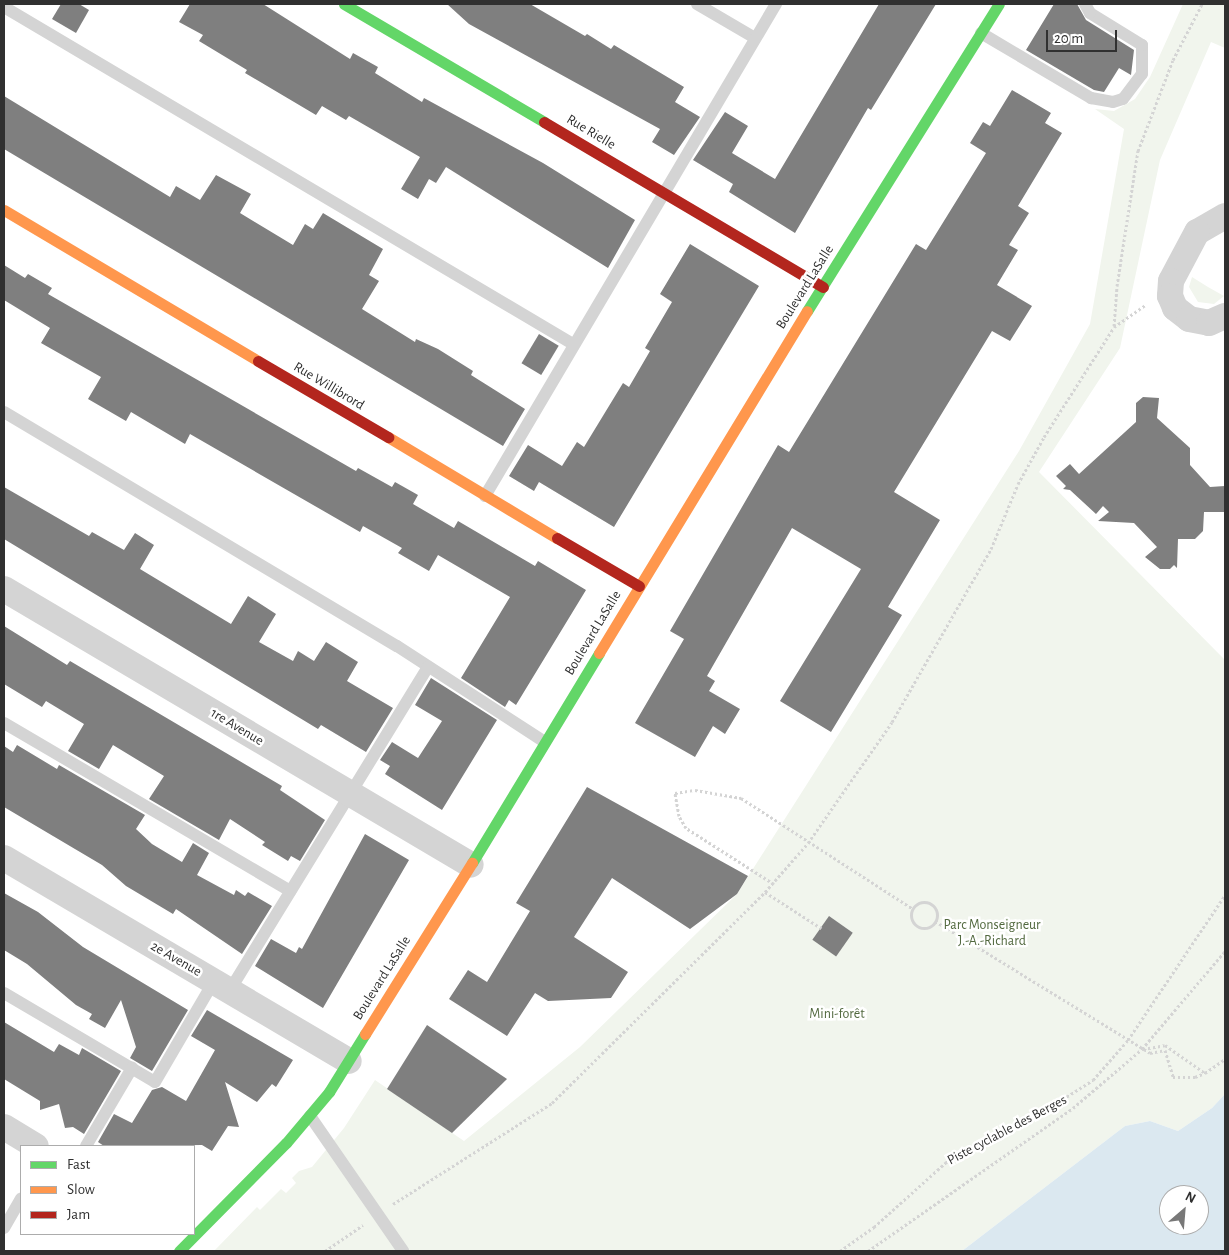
<!DOCTYPE html>
<meta charset="utf-8">
<style>
body{margin:0}
#map{position:relative;width:1229px;height:1255px;overflow:hidden;background:#fff;font-family:"Alegreya Sans",sans-serif}
div>[style]{position:absolute}
[style*='--x']{left:calc(var(--x)*1px);top:calc(var(--y)*1px);width:calc(var(--w)*1px);rotate:calc(var(--a)*1deg)}
.green>*{inset:0;background:#f1f5ed}
.water>*{inset:0;background:#dbe8f0}
.building>*{inset:0;background:#7f7f7f;transform-origin:0 0}
.path>*{height:3px;margin-top:-1.5px;transform-origin:0;background:repeating-linear-gradient(90deg,#d4d4d4 0 2.5px,transparent 0 5px)}
.path>.ring{margin:-1.5px;padding:0;box-sizing:content-box;background:none;border:3px solid #d4d4d4;border-radius:50%}
.lane>*{height:12px;margin:-6px;padding:0 6px;transform-origin:6px;border-radius:6px;background:#d4d4d4}
.street>*{height:26px;margin:-13px;padding:0 13px;transform-origin:13px;border-radius:13px;background:#d4d4d4}
.fast>*{height:11px;margin:-5.5px;padding:0 5.5px;transform-origin:5.5px;border-radius:5.5px;background:#63d668}
.slow>*{height:11px;margin:-5.5px;padding:0 5.5px;transform-origin:5.5px;border-radius:5.5px;background:#ff974d}
.jam>*{height:11px;margin:-5.5px;padding:0 5.5px;transform-origin:5.5px;border-radius:5.5px;background:#b3261e}
span{translate:-50% -50%;white-space:nowrap;text-align:center;line-height:1.15;-webkit-text-stroke:5px #fff;paint-order:stroke}
.street-label{font-size:14px;color:#303030}
.park-label{font-size:14px;color:#52693f}
.frame{position:absolute;inset:0;border:5px solid #303030;pointer-events:none}
.legend{position:absolute;left:20px;top:1145px;width:175px;height:90px;box-sizing:border-box;background:#fff;border:1px solid #acacac;margin:0;padding:6px 9px;list-style:none;font-size:15px;color:#303030}
.legend li{display:flex;align-items:center;gap:10px;height:25px}
.legend b{width:25px;border:1px solid #acacac}
.north{position:absolute;left:1159px;top:1185px;width:50px;height:50px;box-sizing:border-box;background:#fff;border:1px solid #acacac;border-radius:50%;rotate:27deg;font-size:14px;font-weight:700;line-height:20px;text-align:center;color:#303030}
.north::after{content:'';display:block;margin:auto;width:18px;height:22px;background:#787878;clip-path:polygon(50% 0,100% 100%,50% 72%,0 100%)}
.scale{position:absolute;left:1046px;top:30px;width:71px;height:22px;box-sizing:border-box;border:2px solid #303030;border-top:0;padding-left:6px;font-size:15px;line-height:18px;white-space:nowrap;color:#303030;-webkit-text-stroke:4px #fff;paint-order:stroke}
</style>
<div id="map">
<div class="green">
<i style="clip-path:polygon(1183px 4px,1225px 4px,1225px 48px,1211px 42px,1160px 160px,1120px 348px,1039px 472px,1225px 660px,1225px 1094px,1212px 1108px,1178px 1131px,1150px 1121px,1125px 1126px,962px 1251px,214px 1251px,257px 1207px,260px 1210px,281px 1189px,286px 1193px,296px 1183px,292px 1178px,299px 1171px,312px 1167px,344px 1128px,375px 1080px,464px 1141px,580px 1047px,737px 894px,1019px 451px,1090px 324px,1124px 129px,1095px 109px,1114px 111px,1135px 99px,1150px 77px)"></i>
<i style="clip-path:polygon(1192px 277px,1208px 287px,1224px 296px,1214px 304px,1198px 302px,1189px 287px)"></i>
</div>
<div class="water">
<i style="clip-path:polygon(evenodd,1225px 1094px,1225px 1251px,962px 1251px,1125px 1126px,1150px 1121px,1178px 1131px,1212px 1108px,1225px 1094px,1169px 1195px,1199px 1195px,1199px 1225px,1169px 1225px,1169px 1195px)"></i>
</div>
<div class="building">
<i style="clip-path:polygon(61px 4px,79px 4px,89px 10px,76px 33px,52px 19px)"></i>
<i style="clip-path:polygon(190px 4px,263px 4px,350px 59px,353px 53px,378px 67px,375px 73px,422px 102px,424px 98px,543px 163px,635px 220px,608px 268px,446px 167px,436px 183px,429px 179px,418px 199px,401px 189px,420px 157px,349px 116px,346px 120px,322px 106px,316px 115px,245px 73px,247px 70px,199px 41px,203px 35px,179px 22px)"></i>
<i style="clip-path:polygon(447px 4px,530px 4px,585px 36px,587px 34px,611px 49px,614px 45px,684px 87px,675px 102px,700px 117px,674px 155px,652px 142px,660px 129px,469px 24px)"></i>
<i style="clip-path:polygon(879px 4px,936px 4px,871px 110px,868px 108px,795px 233px,729px 192px,733px 184px,693px 160px,725px 112px,748px 126px,732px 153px,775px 179px)"></i>
<i style="clip-path:polygon(1054px 4px,1077px 4px,1086px 20px,1134px 50px,1131px 75px,1119px 68px,1104px 92px,1094px 90px,1026px 50px)"></i>
<i style="clip-path:polygon(1012px 90px,1051px 113px,1045px 123px,1062px 133px,1018px 206px,1029px 213px,1009px 245px,1018px 250px,997px 285px,1032px 306px,1010px 341px,992px 331px,894px 492px,940px 520px,888px 607px,902px 615px,831px 732px,780px 701px,861px 569px,792px 528px,707px 676px,715px 681px,709px 691px,740px 709px,725px 734px,713px 726px,695px 757px,635px 723px,684px 639px,670px 631px,778px 445px,789px 452px,916px 244px,926px 250px,986px 153px,970px 143px,983px 122px,990px 126px)"></i>
<i style="clip-path:polygon(4px 96px,170px 197px,176px 186px,200px 200px,216px 175px,251px 194px,240px 213px,293px 245px,305px 224px,313px 229px,323px 213px,383px 249px,369px 275px,379px 281px,362px 309px,415px 342px,416px 339px,438px 349px,473px 371px,471px 375px,525px 409px,503px 446px,4px 149px)"></i>
<i style="clip-path:polygon(690px 244px,759px 286px,614px 527px,539px 482px,534px 491px,509px 476px,528px 445px,562px 466px,577px 442px,584px 447px,623px 383px,629px 387px,650px 351px,645px 348px,672px 302px,660px 294px)"></i>
<i style="clip-path:polygon(4px 265px,25px 278px,28px 274px,52px 288px,48px 294px,356px 471px,358px 468px,392px 487px,395px 482px,418px 495px,413px 504px,454px 528px,458px 521px,535px 566px,538px 561px,586px 590px,516px 705px,509px 700px,505px 707px,461px 678px,510px 597px,438px 555px,429px 571px,398px 553px,402px 548px,363px 526px,360px 532px,190px 434px,185px 444px,131px 412px,126px 421px,88px 399px,101px 377px,41px 343px,50px 328px,4px 300px)"></i>
<i style="left:539px;top:334px;width:23px;height:34px;rotate:31deg"></i>
<i style="clip-path:polygon(1143px 397px,1159px 398px,1157px 418px,1190px 448px,1190px 465px,1210px 487px,1225px 486px,1225px 512px,1204px 512px,1203px 531px,1195px 539px,1178px 539px,1177px 568px,1174px 565px,1170px 569px,1160px 569px,1145px 557px,1157px 547px,1134px 523px,1098px 521px,1109px 512px,1103px 506px,1096px 514px,1070px 490px,1063px 489px,1066px 486px,1056px 476px,1070px 464px,1079px 474px,1136px 422px,1136px 403px)"></i>
<i style="clip-path:polygon(4px 487px,89px 536px,92px 532px,124px 550px,135px 533px,154px 545px,140px 569px,231px 624px,248px 596px,276px 614px,259px 642px,293px 661px,298px 651px,314px 661px,326px 642px,358px 662px,347px 681px,393px 708px,366px 752px,321px 725px,318px 729px,4px 539px)"></i>
<i style="clip-path:polygon(4px 626px,67px 665px,70px 661px,282px 786px,280px 790px,325px 820px,300px 861px,291px 856px,288px 861px,262px 845px,265px 842px,230px 819px,219px 840px,149px 799px,164px 776px,113px 745px,99px 769px,68px 751px,84px 724px,46px 701px,42px 707px,4px 684px)"></i>
<i style="clip-path:polygon(431px 678px,497px 720px,442px 810px,385px 774px,390px 766px,380px 760px,392px 742px,418px 758px,442px 721px,415px 705px)"></i>
<i style="clip-path:polygon(17px 745px,57px 769px,59px 765px,145px 815px,136px 829px,152px 844px,182px 862px,193px 843px,209px 853px,197px 875px,234px 895px,236px 890px,245px 896px,248px 892px,272px 906px,242px 954px,176px 909px,173px 914px,126px 886px,102px 865px,4px 807px,4px 746px,13px 752px)"></i>
<i style="clip-path:polygon(587px 787px,748px 876px,737px 894px,690px 929px,612px 878px,574px 937px,628px 972px,611px 998px,548px 1001px,535px 993px,507px 1036px,449px 999px,468px 970px,487px 982px,530px 911px,516px 903px)"></i>
<i style="clip-path:polygon(365px 834px,409px 860px,323px 1008px,255px 966px,271px 939px,296px 953px,299px 947px,302px 949px)"></i>
<i style="clip-path:polygon(4px 893px,38px 912px,83px 947px,188px 1010px,152px 1071px,130px 1058px,136px 1047px,121px 1000px,105px 1028px,89px 1019px,92px 1014px,76px 1005px,27px 964px,4px 950px)"></i>
<i style="left:829px;top:916px;width:29px;height:29px;rotate:35deg"></i>
<i style="clip-path:polygon(207px 1010px,293px 1060px,276px 1087px,272px 1084px,257px 1102px,225px 1082px,239px 1127px,228px 1126px,212px 1151px,202px 1145px,104px 1146px,98px 1142px,114px 1114px,132px 1123px,152px 1090px,162px 1087px,186px 1101px,215px 1050px,191px 1036px)"></i>
<i style="clip-path:polygon(4px 1022px,54px 1052px,59px 1044px,79px 1055px,82px 1048px,121px 1071px,84px 1134px,73px 1127px,65px 1128px,59px 1104px,40px 1110px,40px 1101px,4px 1079px)"></i>
<i style="clip-path:polygon(427px 1025px,507px 1079px,452px 1133px,387px 1089px)"></i>
</div>
<div class="path">
<i style="--x:1114;--y:326;--w:40;--a:-85.7"></i>
<i style="--x:1117;--y:286;--w:137;--a:-81.2"></i>
<i style="--x:1138;--y:151;--w:97;--a:-69"></i>
<i style="--x:1173;--y:60;--w:63;--a:-62.6"></i>
<i style="--x:774;--y:884;--w:104;--a:-147.5"></i>
<i style="--x:686;--y:828;--w:14;--a:-120"></i>
<i style="--x:679;--y:816;--w:23;--a:-100"></i>
<i style="--x:675;--y:793;--w:20;--a:-9"></i>
<i style="--x:695;--y:790;--w:47;--a:9.9"></i>
<i style="--x:741;--y:798;--w:203;--a:32.8"></i>
<i style="--x:765;--y:892;--w:67;--a:32.7"></i>
<i class="ring" style="left:911px;top:902px;width:23px;height:23px"></i>
<i style="--x:935;--y:921;--w:252;--a:31.5"></i>
<i style="--x:1150;--y:1053;--w:15;--a:-11"></i>
<i style="--x:1165;--y:1050;--w:28;--a:73"></i>
<i style="--x:1173;--y:1077;--w:22;--a:0"></i>
<i style="--x:1195;--y:1077;--w:11;--a:-22"></i>
<i style="--x:1143;--y:1049;--w:22;--a:-10"></i>
<i style="--x:1165;--y:1045;--w:49;--a:35"></i>
<i style="--x:1205;--y:1073;--w:24;--a:-35"></i>
<i style="--x:393;--y:1204;--w:188;--a:-32.4"></i>
<i style="--x:552;--y:1103;--w:300;--a:-44.7"></i>
<i style="--x:765;--y:892;--w:65;--a:-48.7"></i>
<i style="--x:808;--y:843;--w:147;--a:-55.2"></i>
<i style="--x:892;--y:722;--w:199;--a:-60.2"></i>
<i style="--x:991;--y:549;--w:70;--a:-67.4"></i>
<i style="--x:1018;--y:484;--w:54;--a:-61"></i>
<i style="--x:1044;--y:437;--w:130;--a:-57.5"></i>
<i style="--x:1114;--y:327;--w:39;--a:-35"></i>
<i style="--x:325;--y:1251;--w:46;--a:-34.4"></i>
<i style="--x:840;--y:1251;--w:42;--a:-35.2"></i>
<i style="--x:874;--y:1227;--w:96;--a:-42"></i>
<i style="--x:945;--y:1163;--w:27;--a:-33"></i>
<i style="--x:968;--y:1148;--w:72;--a:-24.8"></i>
<i style="--x:1033;--y:1118;--w:71;--a:-32.3"></i>
<i style="--x:1093;--y:1080;--w:53;--a:-48.8"></i>
<i style="--x:1128;--y:1040;--w:174;--a:-56.2"></i>
<i style="--x:868;--y:1251;--w:250;--a:-34.9"></i>
<i style="--x:1073;--y:1108;--w:91;--a:-40.5"></i>
<i style="--x:1142;--y:1049;--w:128;--a:-49.7"></i>
</div>
<div class="lane">
<i style="--x:697;--y:4;--w:67;--a:30.4"></i>
<i style="--x:4;--y:7;--w:661;--a:30.64"></i>
<i style="--x:981;--y:33;--w:128;--a:30.6"></i>
<i style="--x:1091;--y:98;--w:22;--a:10"></i>
<i style="--x:1113;--y:102;--w:10;--a:-17"></i>
<i style="--x:1123;--y:99;--w:31;--a:-53"></i>
<i style="--x:1142;--y:74;--w:29;--a:-90"></i>
<i style="--x:1142;--y:45;--w:61;--a:-148.4"></i>
<i style="--x:1090;--y:13;--w:10;--a:-119"></i>
<i style="--x:4;--y:412;--w:457;--a:30.8"></i>
<i style="--x:397;--y:646;--w:176;--a:33"></i>
<i style="--x:485;--y:496;--w:572;--a:-59.4"></i>
<i style="--x:4;--y:723;--w:332;--a:30.4"></i>
<i style="--x:230;--y:990;--w:379;--a:-58.5"></i>
<i style="--x:4;--y:993;--w:175;--a:30.5"></i>
<i style="--x:155;--y:1082;--w:117;--a:-59.7"></i>
<i style="--x:310;--y:1116;--w:164;--a:55.4"></i>
<i style="--x:86;--y:1146;--w:91;--a:-59.5"></i>
<i style="--x:4;--y:1228;--w:34;--a:-60"></i>
</div>
<div class="street">
<i style="--x:1225;--y:216;--w:32;--a:150"></i>
<i style="--x:1197;--y:232;--w:55;--a:118"></i>
<i style="--x:1171;--y:281;--w:15;--a:94"></i>
<i style="--x:1170;--y:296;--w:13;--a:67"></i>
<i style="--x:1175;--y:308;--w:18;--a:38"></i>
<i style="--x:1189;--y:319;--w:20;--a:11"></i>
<i style="--x:1209;--y:323;--w:17;--a:-24"></i>
<i style="--x:4;--y:589;--w:542;--a:30.58"></i>
<i style="--x:4;--y:858;--w:400;--a:30.5"></i>
<i style="--x:4;--y:1127;--w:37;--a:31"></i>
</div>
<div class="fast">
<i style="--x:344;--y:4;--w:232;--a:30.5"></i>
<i style="--x:807;--y:311;--w:362;--a:-58"></i>
<i style="--x:472;--y:863;--w:245;--a:-58.8"></i>
<i style="--x:179;--y:1251;--w:152;--a:-45.3"></i>
<i style="--x:286;--y:1143;--w:67;--a:-49.9"></i>
<i style="--x:329;--y:1092;--w:68;--a:-58.2"></i>
</div>
<div class="slow">
<i style="--x:4;--y:210;--w:295;--a:30.7"></i>
<i style="--x:388;--y:437;--w:197;--a:30.9"></i>
<i style="--x:599;--y:653;--w:400;--a:-58.7"></i>
<i style="--x:365;--y:1034;--w:202;--a:-58"></i>
</div>
<div class="jam">
<i style="--x:544;--y:122;--w:324;--a:30.6"></i>
<i style="--x:258;--y:361;--w:151;--a:30.3"></i>
<i style="--x:557;--y:538;--w:95;--a:30.3"></i>
</div>
<div class="street-label">
<span style="left:591px;top:132px;rotate:31deg">Rue Rielle</span>
<span style="left:805px;top:287px;rotate:-58deg">Boulevard LaSalle</span>
<span style="left:329px;top:386px;rotate:31deg">Rue Willibrord</span>
<span style="left:593px;top:633px;rotate:-59deg">Boulevard LaSalle</span>
<span style="left:237px;top:727px;rotate:31deg">1re Avenue</span>
<span style="left:176px;top:959px;rotate:30deg">2e Avenue</span>
<span style="left:382px;top:978px;rotate:-58deg">Boulevard LaSalle</span>
<span style="left:1007px;top:1130px;rotate:-28deg">Piste cyclable des Berges</span>
</div>
<div class="park-label">
<span style="left:992px;top:933px">Parc Monseigneur<br>J.-A.-Richard</span>
<span style="left:837px;top:1014px">Mini-forêt</span>
</div>
<div class="frame"></div>
<ul class="legend">
<li><b style="height:6px;background:#63d668"></b>Fast</li>
<li><b style="height:6px;background:#ff974d"></b>Slow</li>
<li><b style="height:6px;background:#b3261e"></b>Jam</li>
</ul>
<div class="north">N</div>
<div class="scale">20 m</div>
</div>
